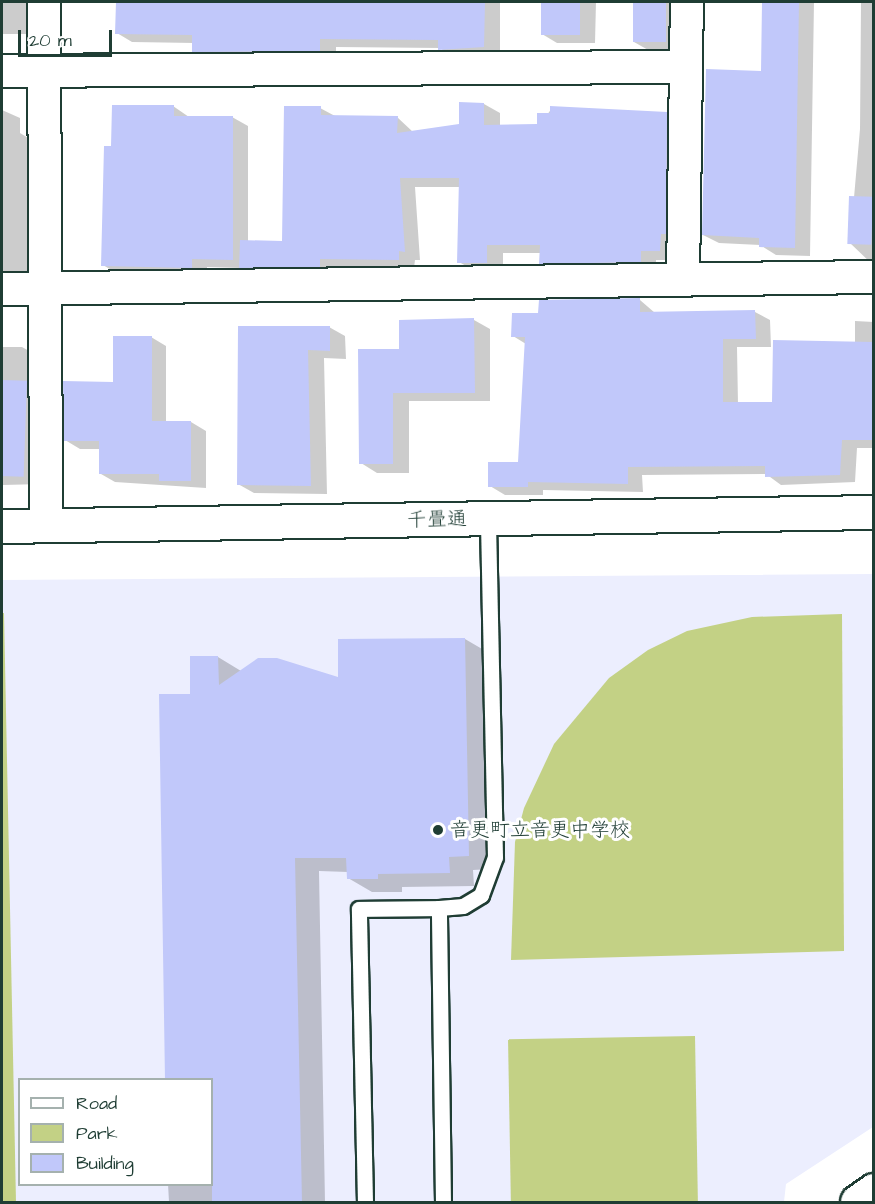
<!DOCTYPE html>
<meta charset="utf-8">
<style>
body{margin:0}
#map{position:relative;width:875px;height:1204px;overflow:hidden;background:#fff;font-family:"Architects Daughter","Klee One",sans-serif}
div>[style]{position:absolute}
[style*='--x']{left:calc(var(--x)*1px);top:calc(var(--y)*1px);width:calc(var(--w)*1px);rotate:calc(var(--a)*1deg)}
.built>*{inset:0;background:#eceefe}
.green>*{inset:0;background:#c3d185;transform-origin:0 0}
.shadow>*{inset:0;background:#0003;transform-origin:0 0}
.building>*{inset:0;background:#c1c8fa;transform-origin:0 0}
.roads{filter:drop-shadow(2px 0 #1f3d34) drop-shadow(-2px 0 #1f3d34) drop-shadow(0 2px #1f3d34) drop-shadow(0 -2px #1f3d34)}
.service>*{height:15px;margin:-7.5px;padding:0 7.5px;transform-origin:7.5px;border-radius:7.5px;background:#fff}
.minor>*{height:32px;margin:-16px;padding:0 16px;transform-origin:16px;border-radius:16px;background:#fff}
.tertiary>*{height:33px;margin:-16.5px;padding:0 16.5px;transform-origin:16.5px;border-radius:16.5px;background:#fff}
.dots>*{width:16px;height:16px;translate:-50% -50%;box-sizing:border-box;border:3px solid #fff;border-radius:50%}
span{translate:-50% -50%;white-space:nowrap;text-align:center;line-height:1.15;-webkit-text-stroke:6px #fff;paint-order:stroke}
.street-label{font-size:20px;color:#1f3d34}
.poi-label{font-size:20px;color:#1f3d34}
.left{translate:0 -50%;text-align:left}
.frame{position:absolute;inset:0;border:3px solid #1f3d34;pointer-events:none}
.legend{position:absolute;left:18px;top:1078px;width:195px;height:108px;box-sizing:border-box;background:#fff;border:2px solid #a5b1ae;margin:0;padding:8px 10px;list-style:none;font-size:18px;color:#1f3d34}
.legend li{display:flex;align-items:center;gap:12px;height:30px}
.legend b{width:30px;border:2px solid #a5b1ae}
.scale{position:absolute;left:18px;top:30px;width:94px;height:27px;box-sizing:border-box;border:3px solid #1f3d34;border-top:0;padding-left:8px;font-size:18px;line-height:21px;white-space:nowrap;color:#1f3d34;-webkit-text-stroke:4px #fff;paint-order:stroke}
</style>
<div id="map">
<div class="built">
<i style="clip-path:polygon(evenodd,873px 574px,873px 1127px,786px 1184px,784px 1202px,2px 1202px,2px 580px,873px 574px,20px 1080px,212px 1080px,212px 1184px,20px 1184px,20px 1080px)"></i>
</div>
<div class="green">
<i style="clip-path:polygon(2px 613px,4px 613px,16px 1202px,2px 1202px)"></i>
<i style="clip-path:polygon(842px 614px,844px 951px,511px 960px,515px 842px,524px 808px,554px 744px,609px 678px,648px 650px,687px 631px,752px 617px)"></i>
<i style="left:695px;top:1036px;width:166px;height:187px;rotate:89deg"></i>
</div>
<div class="shadow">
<i style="left:2px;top:2px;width:36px;height:32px"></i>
<i style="clip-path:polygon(117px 2px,500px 2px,500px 56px,455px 59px,440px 48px,336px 47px,336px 59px,209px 60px,194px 51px,194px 43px,132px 42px,117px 33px)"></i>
<i style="clip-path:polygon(542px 2px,596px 2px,595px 43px,557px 43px,542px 34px)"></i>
<i style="clip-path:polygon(635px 2px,683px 2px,681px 51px,650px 51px,634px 42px)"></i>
<i style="clip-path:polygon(762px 2px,814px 2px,810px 256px,776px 255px,760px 245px,719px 243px,703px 235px,763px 72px)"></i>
<i style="clip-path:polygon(861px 2px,874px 2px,874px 266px,850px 243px,860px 129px)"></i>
<i style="clip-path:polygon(484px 104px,500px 113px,500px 127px,539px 126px,552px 108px,667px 113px,683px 123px,676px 260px,656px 260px,656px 271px,557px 272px,541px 263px,541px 253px,503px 253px,503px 271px,475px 271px,459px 262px,460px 187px,415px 187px,420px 260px,415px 260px,414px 268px,336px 267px,336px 275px,257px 276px,242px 268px,207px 267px,207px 276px,118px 274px,103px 265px,113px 147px,173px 106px,189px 117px,232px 117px,248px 126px,248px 242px,283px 242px,320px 108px,335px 116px,397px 117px,413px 132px,460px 125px)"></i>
<i style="clip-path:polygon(2px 110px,20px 118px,20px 133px,35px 142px,33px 279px,2px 282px)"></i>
<i style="clip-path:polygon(640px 300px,655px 313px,755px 312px,770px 320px,771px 347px,737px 347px,738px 404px,774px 404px,855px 343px,855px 321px,874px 322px,874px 448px,857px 448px,855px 482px,781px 485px,766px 474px,642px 475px,643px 492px,543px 490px,543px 495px,505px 495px,490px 486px,519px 464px,526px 344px,513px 336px,540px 315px)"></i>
<i style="clip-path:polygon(474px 320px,490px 329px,490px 401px,409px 401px,409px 473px,377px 473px,361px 463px,401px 350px)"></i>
<i style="clip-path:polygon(240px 327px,329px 327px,345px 336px,346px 359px,324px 358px,327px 494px,254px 493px,238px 484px)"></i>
<i style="clip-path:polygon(151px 337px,166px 346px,166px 422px,191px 422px,206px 431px,206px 488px,115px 482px,101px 474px,100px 449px,80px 449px,65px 440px)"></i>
<i style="clip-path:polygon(2px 347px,22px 347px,38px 356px,43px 484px,3px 485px,2px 499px)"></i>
<i style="clip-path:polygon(465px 639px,489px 653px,492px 869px,473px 870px,474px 886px,402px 887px,402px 892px,372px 892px,348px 878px,348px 872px,319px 871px,325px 1202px,169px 1202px,168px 1184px,212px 1184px,212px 1080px,192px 695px,218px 657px,241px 671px,339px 679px,339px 641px)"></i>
</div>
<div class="building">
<i style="clip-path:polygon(116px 2px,485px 2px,484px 47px,438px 50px,438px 40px,320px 39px,320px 51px,192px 52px,192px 35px,115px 34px)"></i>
<i style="left:541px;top:2px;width:39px;height:33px"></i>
<i style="left:633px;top:2px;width:33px;height:40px"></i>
<i style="clip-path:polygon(762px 2px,799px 2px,795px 248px,759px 247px,759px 238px,702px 235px,706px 69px,761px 71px)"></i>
<i style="clip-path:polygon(459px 102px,484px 103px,484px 125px,537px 124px,537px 113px,550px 113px,550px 106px,667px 112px,666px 234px,661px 234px,660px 251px,641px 251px,641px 262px,539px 264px,540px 245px,487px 245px,487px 263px,457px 263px,459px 178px,400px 178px,405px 252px,399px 251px,399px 260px,320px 259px,320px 267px,239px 268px,240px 240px,282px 241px,284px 106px,321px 106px,321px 115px,398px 116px,397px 133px,459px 124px)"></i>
<i style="clip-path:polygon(112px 105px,174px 105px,174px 116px,233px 116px,233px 260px,192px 259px,192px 268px,101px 266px,104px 146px,111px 146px)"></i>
<i style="left:849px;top:196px;width:24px;height:48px;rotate:2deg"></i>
<i style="clip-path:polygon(640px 298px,640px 312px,755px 310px,756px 339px,723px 339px,723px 402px,772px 402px,773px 340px,873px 342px,873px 440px,842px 440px,840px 475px,765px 477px,765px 466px,628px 467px,628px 484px,528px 482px,528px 487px,488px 487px,488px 462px,518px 462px,525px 337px,511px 337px,512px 313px,538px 313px,539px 300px)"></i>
<i style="clip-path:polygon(474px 318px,475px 393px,393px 393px,393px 464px,359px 464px,358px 349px,399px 349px,399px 320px)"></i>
<i style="clip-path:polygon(238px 326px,330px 326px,330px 351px,308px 350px,311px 486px,237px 485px)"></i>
<i style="clip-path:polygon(113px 336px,152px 336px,152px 421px,191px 421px,191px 481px,159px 481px,159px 474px,99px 474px,99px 441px,64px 441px,63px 381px,113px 382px)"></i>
<i style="left:2px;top:380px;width:25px;height:96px;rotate:2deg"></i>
<i style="clip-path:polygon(465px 638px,469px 856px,449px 857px,450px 873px,378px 874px,378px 879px,347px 879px,346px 858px,295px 858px,302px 1203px,212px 1203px,212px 1080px,165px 1080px,159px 694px,190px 694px,190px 656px,218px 656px,219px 685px,258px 658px,277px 658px,338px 677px,338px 639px)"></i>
</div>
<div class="roads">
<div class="service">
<i style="--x:365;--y:1202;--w:293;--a:-91.2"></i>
<i style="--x:359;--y:909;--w:80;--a:-0.7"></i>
<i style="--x:443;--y:1202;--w:294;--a:-90.8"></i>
<i style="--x:439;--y:908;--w:24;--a:-5"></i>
<i style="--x:463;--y:906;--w:21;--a:-31"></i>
<i style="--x:481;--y:895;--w:40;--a:-69.8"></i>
<i style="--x:495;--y:857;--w:338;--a:-91.2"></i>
</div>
<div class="minor">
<i style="--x:44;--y:2;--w:523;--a:89.78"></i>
<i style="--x:2;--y:71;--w:684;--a:-0.34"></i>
<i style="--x:683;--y:280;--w:278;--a:-89.2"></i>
<i style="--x:2;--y:289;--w:872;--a:-0.79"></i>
<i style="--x:857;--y:1202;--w:21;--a:-35"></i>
</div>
<div class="tertiary">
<i style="--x:2;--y:526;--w:872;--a:-0.92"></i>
</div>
</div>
<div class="dots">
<i style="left:438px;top:830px;background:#1f3d34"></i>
</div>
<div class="street-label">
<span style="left:437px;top:520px;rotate:-1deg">千畳通</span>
</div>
<div class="poi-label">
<span class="left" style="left:450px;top:830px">音更町立音更中学校</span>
</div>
<div class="frame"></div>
<ul class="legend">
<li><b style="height:8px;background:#fff"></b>Road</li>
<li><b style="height:16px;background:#c3d185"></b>Park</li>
<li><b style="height:16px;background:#c1c8fa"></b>Building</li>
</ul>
<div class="scale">20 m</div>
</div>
